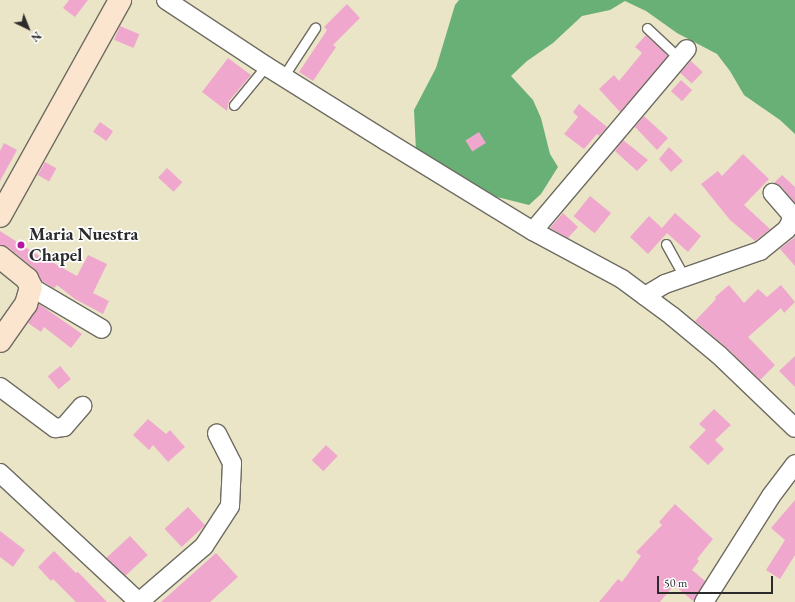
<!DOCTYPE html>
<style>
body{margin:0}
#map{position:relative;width:795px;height:602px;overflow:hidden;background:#ebe5c7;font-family:"EB Garamond",serif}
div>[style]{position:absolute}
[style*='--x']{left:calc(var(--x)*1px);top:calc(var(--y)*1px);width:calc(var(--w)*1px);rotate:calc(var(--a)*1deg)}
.forest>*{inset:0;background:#68b076}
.building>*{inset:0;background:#efa7ce;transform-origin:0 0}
.roads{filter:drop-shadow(1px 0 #6e6c62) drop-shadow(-1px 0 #6e6c62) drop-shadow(0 1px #6e6c62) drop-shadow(0 -1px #6e6c62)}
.lane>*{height:9px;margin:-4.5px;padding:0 4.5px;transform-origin:4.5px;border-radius:4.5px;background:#fff}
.street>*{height:18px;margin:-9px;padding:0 9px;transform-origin:9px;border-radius:9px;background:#fff}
.secondary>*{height:22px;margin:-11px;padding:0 11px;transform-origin:11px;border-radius:11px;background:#fce5cf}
.dots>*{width:11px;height:11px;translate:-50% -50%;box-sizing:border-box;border:2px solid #fff;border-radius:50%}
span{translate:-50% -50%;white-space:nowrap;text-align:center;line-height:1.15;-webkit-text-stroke:3.5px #fff;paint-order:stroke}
.poi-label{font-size:18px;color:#2b2b2b;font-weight:700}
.left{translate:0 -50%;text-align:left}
.north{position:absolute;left:8px;top:8px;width:40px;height:40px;-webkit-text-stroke:3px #fff;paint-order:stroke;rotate:137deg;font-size:11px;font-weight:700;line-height:16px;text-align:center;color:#2b2b2b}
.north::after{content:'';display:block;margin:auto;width:14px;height:18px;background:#2b2b2b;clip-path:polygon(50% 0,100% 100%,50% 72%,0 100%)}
.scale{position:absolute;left:657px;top:576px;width:116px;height:18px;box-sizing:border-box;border:2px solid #2b2b2b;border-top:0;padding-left:5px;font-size:12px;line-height:14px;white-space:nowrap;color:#2b2b2b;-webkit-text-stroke:3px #fff;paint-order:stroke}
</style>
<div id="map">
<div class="forest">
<i style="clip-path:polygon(459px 0,795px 0,795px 134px,780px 120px,744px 95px,730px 71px,717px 54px,677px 33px,646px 11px,625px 1px,610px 10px,582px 16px,553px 43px,527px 61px,511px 76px,533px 100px,541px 118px,550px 154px,558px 167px,541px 194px,529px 205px,481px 193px,416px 151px,414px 110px,436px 68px,455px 5px)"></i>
</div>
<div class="building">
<i style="clip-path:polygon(69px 0,88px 0,75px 17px,63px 8px)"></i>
<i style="clip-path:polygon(347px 4px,360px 18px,333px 45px,336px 47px,313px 81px,299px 72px,327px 30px,324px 27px)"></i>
<i style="left:120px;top:26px;width:21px;height:15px;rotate:23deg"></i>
<i style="clip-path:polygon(646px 35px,668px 56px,620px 112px,599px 89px,614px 75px,619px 81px,642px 53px,635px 47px)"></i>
<i style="clip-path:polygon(228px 58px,251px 75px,229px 101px,227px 111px,202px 92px)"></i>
<i style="left:691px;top:61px;width:16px;height:16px;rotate:43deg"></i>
<i style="left:681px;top:80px;width:15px;height:15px;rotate:42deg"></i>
<i style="clip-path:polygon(579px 104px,607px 127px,599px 136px,597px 134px,584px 149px,564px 134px,578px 117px,573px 112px)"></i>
<i style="clip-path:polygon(644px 116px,668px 138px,657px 150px,635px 127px)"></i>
<i style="left:100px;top:122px;width:16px;height:12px;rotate:35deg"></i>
<i style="left:479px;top:132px;width:13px;height:16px;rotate:58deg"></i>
<i style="clip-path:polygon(623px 140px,648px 160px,637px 171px,615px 151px)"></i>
<i style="clip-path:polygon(4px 143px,17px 150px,0 181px,0 151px)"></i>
<i style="clip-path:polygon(669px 147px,683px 161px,671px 172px,659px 159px)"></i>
<i style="clip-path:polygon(743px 154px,769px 179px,744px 205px,770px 229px,755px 241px,730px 220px,701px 184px,718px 171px,722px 176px)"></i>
<i style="left:45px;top:162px;width:13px;height:15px;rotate:29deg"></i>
<i style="left:167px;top:168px;width:21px;height:13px;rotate:43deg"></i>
<i style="clip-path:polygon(782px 175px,795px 187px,795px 203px,781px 186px,774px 183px)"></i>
<i style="left:590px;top:196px;width:27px;height:26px;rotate:39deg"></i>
<i style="clip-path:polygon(563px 213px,578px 227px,568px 238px,550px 228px)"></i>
<i style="clip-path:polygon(675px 213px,701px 236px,688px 252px,667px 233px,648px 254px,630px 237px,649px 216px,662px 228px)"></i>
<i style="clip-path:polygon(0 231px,50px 263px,50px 261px,77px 276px,88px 255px,107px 264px,93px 293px,109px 301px,103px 314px,75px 299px,57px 285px,54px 288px,42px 281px,35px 269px,8px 247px,0 245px)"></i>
<i style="clip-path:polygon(795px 237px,795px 266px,780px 249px)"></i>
<i style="clip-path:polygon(729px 285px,744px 303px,758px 289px,767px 297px,781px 285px,795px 302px,784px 313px,781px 308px,748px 337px,775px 365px,760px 380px,726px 347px,695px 321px,716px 299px,715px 297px)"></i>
<i style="clip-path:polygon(39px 304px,82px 334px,71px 348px,44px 327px,41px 332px,28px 323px)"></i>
<i style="clip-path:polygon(795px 356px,795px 387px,779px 371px)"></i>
<i style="left:60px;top:366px;width:17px;height:16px;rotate:50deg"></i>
<i style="clip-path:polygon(714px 409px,731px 425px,715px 440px,724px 449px,708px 465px,689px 447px,706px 430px,699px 424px)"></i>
<i style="clip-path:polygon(148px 419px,166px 434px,170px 430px,185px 447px,168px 462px,153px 445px,149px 450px,133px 435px)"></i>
<i style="left:326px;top:445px;width:16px;height:21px;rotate:43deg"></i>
<i style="clip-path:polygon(795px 500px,795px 555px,780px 579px,766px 570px,785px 540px,771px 528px)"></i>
<i style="clip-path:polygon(675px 504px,713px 539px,697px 559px,699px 561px,692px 570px,705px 581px,694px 602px,674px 585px,660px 602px,599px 602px,618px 579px,622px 582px,641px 556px,636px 552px,662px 525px,659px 522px)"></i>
<i style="left:188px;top:507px;width:25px;height:32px;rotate:47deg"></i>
<i style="clip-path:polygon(0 531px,25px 550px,13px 567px,0 557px)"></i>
<i style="left:130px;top:536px;width:26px;height:32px;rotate:47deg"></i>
<i style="clip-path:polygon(54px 551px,76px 573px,78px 572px,107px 602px,76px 602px,53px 579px,51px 581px,38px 567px)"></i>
<i style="clip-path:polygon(216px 553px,238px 577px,210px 602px,161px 602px)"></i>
</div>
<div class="roads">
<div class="lane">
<i style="--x:647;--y:28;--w:44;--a:43.2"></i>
<i style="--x:283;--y:77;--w:59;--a:-56.9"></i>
<i style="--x:234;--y:105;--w:50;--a:-50.6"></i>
<i style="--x:666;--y:244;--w:39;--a:61"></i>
</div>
<div class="street">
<i style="--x:166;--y:0;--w:120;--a:33.4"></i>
<i style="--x:266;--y:66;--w:142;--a:32"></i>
<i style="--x:386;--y:141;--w:172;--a:31.5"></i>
<i style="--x:533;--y:231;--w:101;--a:28.3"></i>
<i style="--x:622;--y:279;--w:62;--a:36.5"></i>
<i style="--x:672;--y:316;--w:61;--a:39.7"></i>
<i style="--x:719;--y:355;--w:105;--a:43.8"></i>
<i style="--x:533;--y:231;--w:238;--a:-49.8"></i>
<i style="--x:31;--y:287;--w:82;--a:30.6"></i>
<i style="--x:645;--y:296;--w:23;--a:-31"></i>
<i style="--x:665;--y:284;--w:101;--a:-19.2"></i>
<i style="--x:760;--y:251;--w:35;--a:-39"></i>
<i style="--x:787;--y:229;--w:9;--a:-63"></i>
<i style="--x:791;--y:221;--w:7;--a:-90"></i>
<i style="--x:791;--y:214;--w:28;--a:-131"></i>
<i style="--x:0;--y:387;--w:69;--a:36.7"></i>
<i style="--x:55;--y:428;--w:9;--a:-6"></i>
<i style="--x:64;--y:427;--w:28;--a:-49"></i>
<i style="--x:0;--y:473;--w:190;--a:42.9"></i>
<i style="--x:139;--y:602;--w:86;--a:-40.7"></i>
<i style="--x:204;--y:546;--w:48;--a:-57"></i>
<i style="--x:230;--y:506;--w:43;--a:-87.3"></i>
<i style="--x:232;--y:463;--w:33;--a:-117"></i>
<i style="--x:704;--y:602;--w:125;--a:-57.7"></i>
<i style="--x:771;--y:496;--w:40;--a:-53"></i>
</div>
<div class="secondary">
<i style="--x:0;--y:216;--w:247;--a:-60.9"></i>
<i style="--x:0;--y:257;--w:35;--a:39"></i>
<i style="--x:27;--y:279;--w:9;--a:63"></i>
<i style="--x:31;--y:287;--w:18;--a:106"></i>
<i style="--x:26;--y:304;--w:45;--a:125.1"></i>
</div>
</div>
<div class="dots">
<i style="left:21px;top:245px;background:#b5179e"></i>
</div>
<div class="poi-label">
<span class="left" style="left:29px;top:245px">Maria Nuestra<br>Chapel</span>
</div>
<div class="north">N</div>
<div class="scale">50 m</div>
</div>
